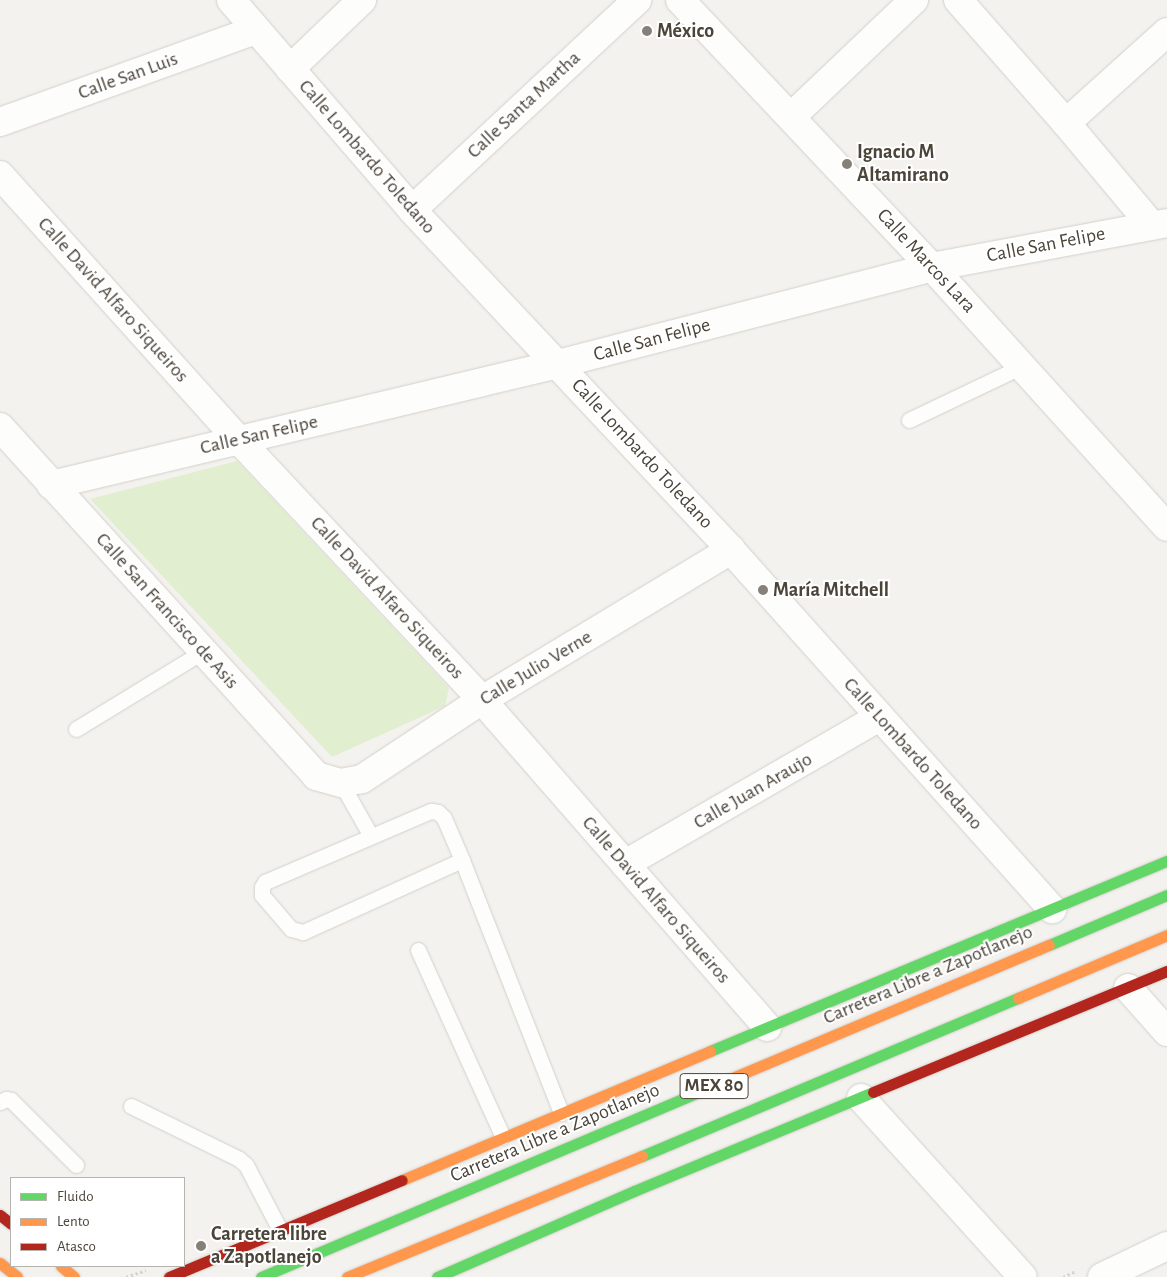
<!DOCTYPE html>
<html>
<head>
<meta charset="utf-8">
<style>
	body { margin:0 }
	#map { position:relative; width:1167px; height:1277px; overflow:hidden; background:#f4f2ee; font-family:"Alegreya Sans",sans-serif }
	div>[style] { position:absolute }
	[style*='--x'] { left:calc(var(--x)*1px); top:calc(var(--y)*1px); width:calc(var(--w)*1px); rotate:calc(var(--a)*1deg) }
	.green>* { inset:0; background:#e1eecf }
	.path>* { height:3px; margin-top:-1.5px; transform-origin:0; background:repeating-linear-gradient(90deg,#d3d2cc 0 2.5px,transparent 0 5px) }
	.roads { filter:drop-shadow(0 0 1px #d2d0cb) drop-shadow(0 0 1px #d2d0cb) }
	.lane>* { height:15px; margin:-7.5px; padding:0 7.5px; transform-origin:7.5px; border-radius:7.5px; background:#fdfdfc }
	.street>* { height:28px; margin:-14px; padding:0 14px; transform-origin:14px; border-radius:14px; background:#fdfdfc }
	.fast>* { height:11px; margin:-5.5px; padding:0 5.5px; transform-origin:5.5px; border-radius:5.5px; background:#63d668 }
	.slow>* { height:11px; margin:-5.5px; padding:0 5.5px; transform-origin:5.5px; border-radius:5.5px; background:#ff974d }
	.jam>* { height:11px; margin:-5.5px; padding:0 5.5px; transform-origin:5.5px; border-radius:5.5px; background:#b3261e }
	.dots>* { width:14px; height:14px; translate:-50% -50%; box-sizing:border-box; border:2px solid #fff; border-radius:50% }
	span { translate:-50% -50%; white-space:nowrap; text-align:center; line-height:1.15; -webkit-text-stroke:4px #fff; paint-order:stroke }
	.shield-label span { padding:1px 4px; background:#fff; border:1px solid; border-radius:4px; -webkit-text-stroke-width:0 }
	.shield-label { font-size:19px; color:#4b4439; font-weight:700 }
	.poi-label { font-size:20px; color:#4b4439; font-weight:700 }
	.left { translate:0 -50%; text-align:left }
	.street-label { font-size:20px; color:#4b4439 }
	.legend { position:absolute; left:10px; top:1177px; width:175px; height:90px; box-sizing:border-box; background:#fff; border:1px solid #b7b4b0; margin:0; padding:6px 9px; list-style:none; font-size:15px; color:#4b4439 }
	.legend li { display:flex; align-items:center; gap:10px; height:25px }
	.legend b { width:25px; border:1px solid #b7b4b0 }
</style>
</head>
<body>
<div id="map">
	<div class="green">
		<i style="clip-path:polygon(237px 461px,449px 688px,445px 706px,332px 757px,90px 499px)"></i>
	</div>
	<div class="path">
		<i style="--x:126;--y:1277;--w:21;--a:-19"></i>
		<i style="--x:1063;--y:1277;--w:14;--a:-25"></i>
	</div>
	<div class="roads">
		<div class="lane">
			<i style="--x:909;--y:420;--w:125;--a:-25.5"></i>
			<i style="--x:76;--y:729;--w:150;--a:-31.4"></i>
			<i style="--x:341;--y:783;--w:61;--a:60.5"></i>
			<i style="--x:462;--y:860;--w:175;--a:155.6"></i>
			<i style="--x:303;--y:932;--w:12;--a:-166"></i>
			<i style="--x:291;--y:929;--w:45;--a:-130.5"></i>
			<i style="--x:262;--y:895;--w:8;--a:-90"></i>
			<i style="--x:262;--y:887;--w:6;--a:-59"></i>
			<i style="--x:265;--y:882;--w:181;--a:-23.2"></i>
			<i style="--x:431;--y:811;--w:7;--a:8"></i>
			<i style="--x:438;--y:812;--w:8;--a:45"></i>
			<i style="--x:444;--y:818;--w:46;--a:66.8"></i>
			<i style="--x:462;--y:860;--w:272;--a:68.6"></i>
			<i style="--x:418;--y:950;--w:205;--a:65.6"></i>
			<i style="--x:0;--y:1102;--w:7;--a:-27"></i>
			<i style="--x:6;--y:1099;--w:5;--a:11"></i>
			<i style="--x:11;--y:1100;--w:92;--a:45"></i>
			<i style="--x:131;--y:1106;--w:120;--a:26.1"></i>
			<i style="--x:239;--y:1159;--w:9;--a:41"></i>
			<i style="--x:246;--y:1165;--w:73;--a:62.4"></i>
		</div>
		<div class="street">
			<i style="--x:231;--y:0;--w:277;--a:49.2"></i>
			<i style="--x:412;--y:210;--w:466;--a:46.8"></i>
			<i style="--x:731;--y:550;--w:482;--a:48.2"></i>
			<i style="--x:680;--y:0;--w:367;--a:46.7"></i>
			<i style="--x:932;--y:267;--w:350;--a:47.9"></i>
			<i style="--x:958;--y:0;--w:164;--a:48.7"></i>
			<i style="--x:1066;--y:123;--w:134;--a:50.1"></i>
			<i style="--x:290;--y:69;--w:100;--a:-43.8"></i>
			<i style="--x:791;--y:117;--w:170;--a:-43.6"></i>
			<i style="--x:0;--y:122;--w:272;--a:-19.8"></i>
			<i style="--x:1066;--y:123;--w:136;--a:-42"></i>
			<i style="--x:0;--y:175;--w:355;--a:48"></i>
			<i style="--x:238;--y:439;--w:357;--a:46.9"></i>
			<i style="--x:482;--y:700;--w:434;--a:48.9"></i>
			<i style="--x:412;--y:210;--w:308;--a:-43"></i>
			<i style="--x:0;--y:427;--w:471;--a:47.8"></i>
			<i style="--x:316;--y:776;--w:26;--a:16"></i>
			<i style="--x:341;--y:783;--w:21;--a:-11"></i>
			<i style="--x:362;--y:779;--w:144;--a:-33.4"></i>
			<i style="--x:482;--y:700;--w:291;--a:-31.1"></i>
			<i style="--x:51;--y:485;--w:521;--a:-13.42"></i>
			<i style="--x:558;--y:364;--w:386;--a:-14.5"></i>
			<i style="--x:932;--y:267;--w:239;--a:-10.6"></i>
			<i style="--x:625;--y:864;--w:294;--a:-30"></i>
			<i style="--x:1128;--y:988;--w:59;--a:48.4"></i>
			<i style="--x:861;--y:1098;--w:241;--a:47.9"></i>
			<i style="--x:1102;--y:1277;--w:72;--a:-25.5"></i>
		</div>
		<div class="fast">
			<i style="--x:1049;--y:945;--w:128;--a:-23"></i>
			<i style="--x:710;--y:1051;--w:495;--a:-22.6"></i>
			<i style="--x:642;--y:1156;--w:408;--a:-22.8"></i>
			<i style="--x:261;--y:1277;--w:483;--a:-22.9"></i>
			<i style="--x:437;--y:1277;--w:215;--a:-23.6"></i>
			<i style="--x:634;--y:1191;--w:259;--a:-22.5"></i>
		</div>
		<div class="slow">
			<i style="--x:1018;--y:998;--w:162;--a:-22.9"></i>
			<i style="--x:706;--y:1089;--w:372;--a:-22.8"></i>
			<i style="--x:402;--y:1180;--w:334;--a:-22.7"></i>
			<i style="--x:0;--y:1263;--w:22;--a:39"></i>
			<i style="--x:61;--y:1266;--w:17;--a:40"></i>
			<i style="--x:347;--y:1277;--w:319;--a:-22.3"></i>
		</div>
		<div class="jam">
			<i style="--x:873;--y:1092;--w:318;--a:-22.4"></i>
			<i style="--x:0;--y:1215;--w:14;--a:39"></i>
			<i style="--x:169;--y:1277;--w:252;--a:-22.6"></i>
		</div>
	</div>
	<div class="dots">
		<i style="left:647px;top:31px;background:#868178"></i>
		<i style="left:847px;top:164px;background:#868178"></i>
		<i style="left:763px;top:590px;background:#868178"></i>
		<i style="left:201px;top:1246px;background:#868178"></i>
	</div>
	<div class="shield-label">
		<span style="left:714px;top:1086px">MEX 80</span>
	</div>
	<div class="poi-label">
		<span class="left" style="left:657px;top:31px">México</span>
		<span class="left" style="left:857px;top:164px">Ignacio M<br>Altamirano</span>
		<span class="left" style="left:773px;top:590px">María Mitchell</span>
		<span class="left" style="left:211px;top:1246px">Carretera libre<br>a Zapotlanejo</span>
	</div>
	<div class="street-label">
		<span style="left:128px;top:76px;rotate:-20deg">Calle San Luis</span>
		<span style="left:524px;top:105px;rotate:-43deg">Calle Santa Martha</span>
		<span style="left:367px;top:157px;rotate:49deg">Calle Lombardo Toledano</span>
		<span style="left:1046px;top:245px;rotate:-11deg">Calle San Felipe</span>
		<span style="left:926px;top:261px;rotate:47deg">Calle Marcos Lara</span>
		<span style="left:113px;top:300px;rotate:48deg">Calle David Alfaro Siqueiros</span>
		<span style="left:652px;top:340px;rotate:-15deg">Calle San Felipe</span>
		<span style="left:259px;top:435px;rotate:-13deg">Calle San Felipe</span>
		<span style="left:642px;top:454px;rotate:47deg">Calle Lombardo Toledano</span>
		<span style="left:387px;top:598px;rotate:47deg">Calle David Alfaro Siqueiros</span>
		<span style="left:167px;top:611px;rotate:48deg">Calle San Francisco de Asis</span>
		<span style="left:536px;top:668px;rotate:-31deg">Calle Julio Verne</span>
		<span style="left:913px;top:754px;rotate:48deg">Calle Lombardo Toledano</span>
		<span style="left:753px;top:791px;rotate:-30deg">Calle Juan Araujo</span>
		<span style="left:656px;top:900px;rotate:49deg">Calle David Alfaro Siqueiros</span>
		<span style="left:928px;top:975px;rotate:-23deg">Carretera Libre a Zapotlanejo</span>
		<span style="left:555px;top:1133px;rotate:-23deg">Carretera Libre a Zapotlanejo</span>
	</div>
	<ul class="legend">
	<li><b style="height:6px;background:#63d668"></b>Fluido</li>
	<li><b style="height:6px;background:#ff974d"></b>Lento</li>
	<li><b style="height:6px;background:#b3261e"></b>Atasco</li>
	</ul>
</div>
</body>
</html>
